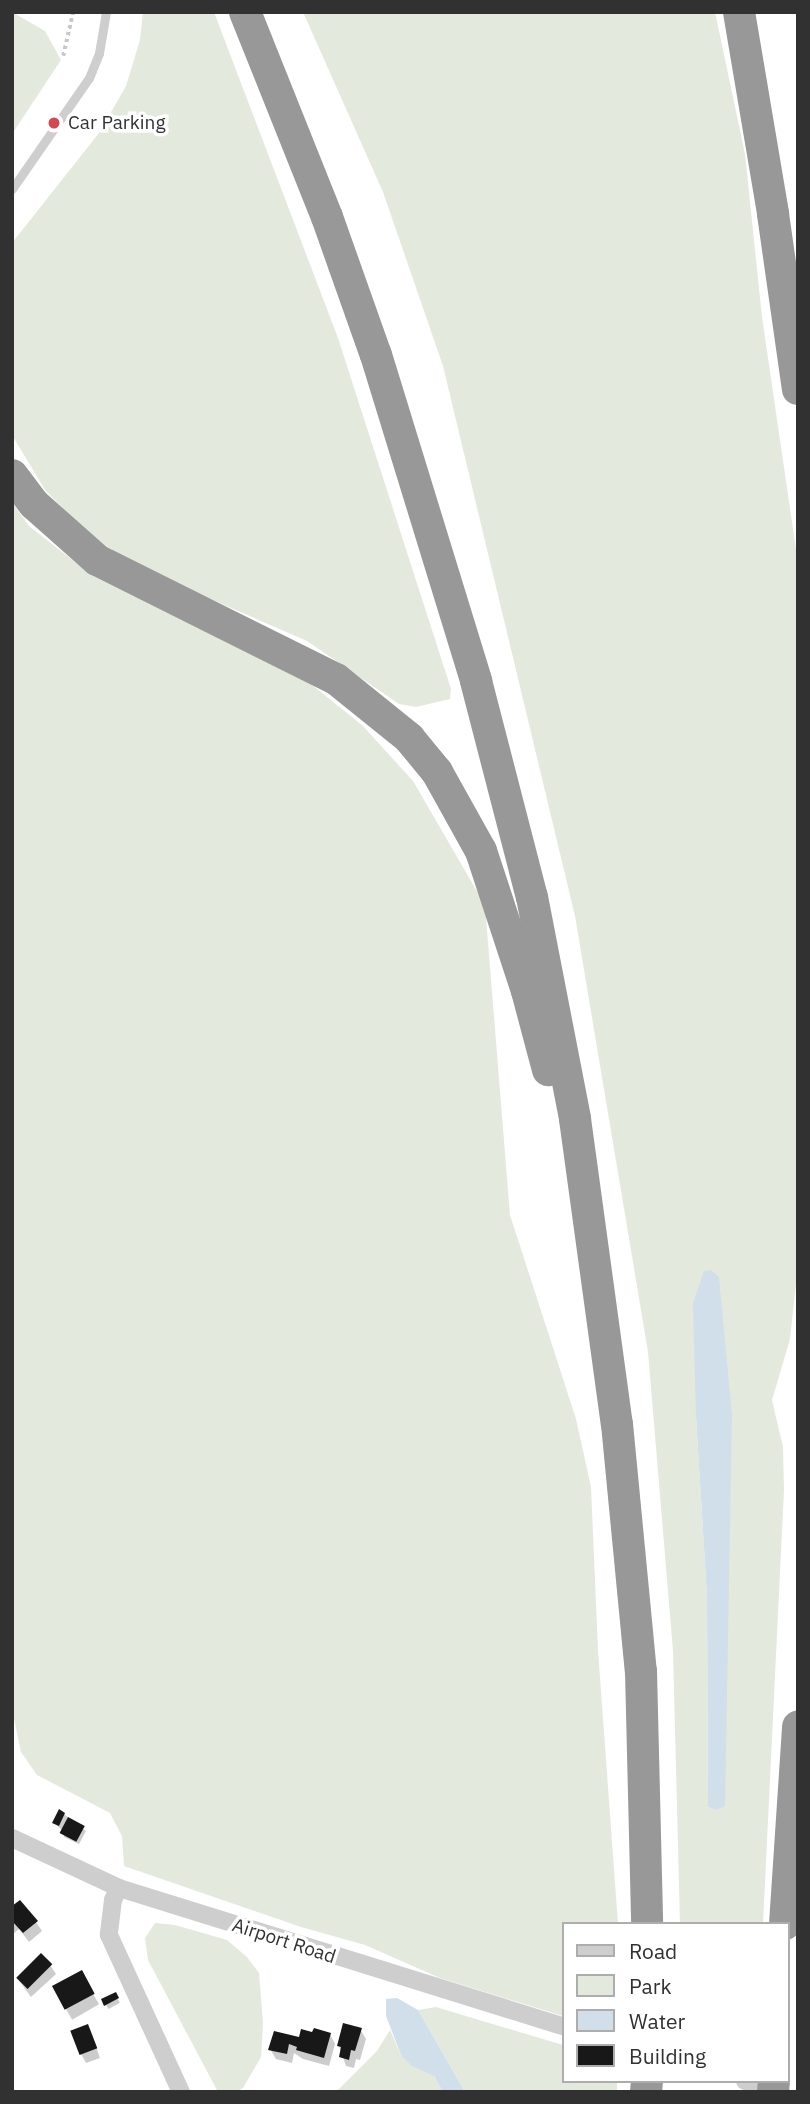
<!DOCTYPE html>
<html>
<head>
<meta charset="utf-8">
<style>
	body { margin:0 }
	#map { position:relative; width:810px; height:2104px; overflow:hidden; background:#fff; font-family:"IBM Plex Sans",sans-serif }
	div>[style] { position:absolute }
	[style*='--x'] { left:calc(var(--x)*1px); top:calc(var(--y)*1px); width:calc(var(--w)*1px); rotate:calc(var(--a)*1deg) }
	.green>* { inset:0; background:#e4e9de }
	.water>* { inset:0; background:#d0dfe9 }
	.shadow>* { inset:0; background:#0003; transform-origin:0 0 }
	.building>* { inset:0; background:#181818; transform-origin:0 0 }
	.path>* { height:3.5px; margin-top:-1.75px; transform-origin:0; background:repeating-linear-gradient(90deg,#c8c8c8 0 3.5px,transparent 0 7px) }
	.lane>* { height:9px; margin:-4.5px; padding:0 4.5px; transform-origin:4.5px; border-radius:4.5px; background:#cecece }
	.street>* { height:18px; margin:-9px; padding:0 9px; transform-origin:9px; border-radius:9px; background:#cecece }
	.highway>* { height:32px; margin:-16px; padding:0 16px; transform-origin:16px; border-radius:16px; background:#989898 }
	.dots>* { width:19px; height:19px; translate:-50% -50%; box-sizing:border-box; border:4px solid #fff; border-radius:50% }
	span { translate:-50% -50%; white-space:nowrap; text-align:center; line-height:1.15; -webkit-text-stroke:7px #fff; paint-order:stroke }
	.poi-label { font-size:19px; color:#313131 }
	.left { translate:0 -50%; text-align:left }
	.street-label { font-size:19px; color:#313131 }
	.frame { position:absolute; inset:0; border:14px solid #313131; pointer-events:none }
	.legend { position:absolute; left:562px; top:1922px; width:228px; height:161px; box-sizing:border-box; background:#fff; border:2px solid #adadad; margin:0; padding:9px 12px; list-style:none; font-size:21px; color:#313131 }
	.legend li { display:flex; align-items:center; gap:14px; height:35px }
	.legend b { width:35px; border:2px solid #adadad }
</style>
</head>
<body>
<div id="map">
	<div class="green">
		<i style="clip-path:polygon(12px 12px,45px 31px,61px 60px,12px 134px)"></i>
		<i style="clip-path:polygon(143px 12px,214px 12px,338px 338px,451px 689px,450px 699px,416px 707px,399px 704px,307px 641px,146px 571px,90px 536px,45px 490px,12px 435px,12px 243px,99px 133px,126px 86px,140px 40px)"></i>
		<i style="clip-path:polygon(evenodd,303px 12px,715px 12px,745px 154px,762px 317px,798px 563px,798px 1266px,790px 1339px,772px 1400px,783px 1447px,784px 1490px,763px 1924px,680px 1924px,673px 1651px,648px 1352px,575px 916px,443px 366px,383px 192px,303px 12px,719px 1278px,716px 1810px,708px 1807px,707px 1597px,696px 1417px,719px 1278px)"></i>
		<i style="clip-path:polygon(12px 502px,29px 526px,93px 576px,311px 684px,363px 726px,413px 781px,485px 905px,510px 1215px,576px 1419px,591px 1487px,598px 1650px,618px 1924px,563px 1924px,563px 2016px,440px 1978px,365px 1945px,301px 1927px,124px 1866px,122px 1836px,110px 1813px,37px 1775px,21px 1752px,12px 1709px)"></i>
		<i style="clip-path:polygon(155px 1923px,175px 1925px,227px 1940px,247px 1957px,259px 1973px,263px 2023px,261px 2057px,243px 2088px,236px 2092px,218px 2092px,148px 1960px,145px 1938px)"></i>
		<i style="clip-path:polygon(436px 2007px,563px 2045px,563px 2081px,617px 2081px,617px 2092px,465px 2092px,418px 2010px)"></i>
		<i style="clip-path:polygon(390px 2030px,401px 2055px,434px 2076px,443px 2092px,336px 2092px,377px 2051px)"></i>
	</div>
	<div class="water">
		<i style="clip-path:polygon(711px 1270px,719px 1277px,732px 1415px,725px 1806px,716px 1810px,708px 1807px,707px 1597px,696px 1417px,693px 1303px,704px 1271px)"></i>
		<i style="clip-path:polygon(397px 1998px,418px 2010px,465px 2092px,443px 2092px,434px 2076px,412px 2066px,401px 2055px,386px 2016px,386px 1999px)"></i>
	</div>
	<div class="shadow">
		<i style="clip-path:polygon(64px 1814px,86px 1831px,79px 1844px,64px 1837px,63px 1831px,54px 1823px)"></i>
		<i style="clip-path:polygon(12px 1909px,36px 1922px,42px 1931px,29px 1942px,19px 1929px,12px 1935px)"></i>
		<i style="clip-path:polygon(50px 1965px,56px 1974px,31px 1997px,17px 1978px)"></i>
		<i style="left:81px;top:1973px;width:36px;height:31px;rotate:60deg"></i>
		<i style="left:115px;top:1994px;width:10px;height:13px;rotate:61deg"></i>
		<i style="clip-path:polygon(360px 2029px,366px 2039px,360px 2060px,356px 2059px,354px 2068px,346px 2066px,339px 2046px)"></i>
		<i style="clip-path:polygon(330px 2034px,335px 2044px,329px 2066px,303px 2059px,294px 2053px,292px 2063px,276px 2059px,270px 2049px)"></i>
		<i style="clip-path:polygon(92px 2036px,100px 2058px,86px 2063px,81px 2054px)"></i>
	</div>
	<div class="building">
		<i style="clip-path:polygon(59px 1809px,65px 1813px,59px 1826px,52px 1823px)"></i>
		<i style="left:68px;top:1817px;width:19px;height:18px;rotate:28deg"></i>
		<i style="clip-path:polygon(20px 1900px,38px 1921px,23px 1933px,12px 1921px,12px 1906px)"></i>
		<i style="left:41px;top:1953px;width:16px;height:35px;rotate:45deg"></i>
		<i style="left:82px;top:1970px;width:27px;height:34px;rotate:62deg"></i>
		<i style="clip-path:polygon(116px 1992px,119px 1998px,104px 2006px,101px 1999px)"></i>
		<i style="clip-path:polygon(343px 2023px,362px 2028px,355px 2051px,351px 2050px,349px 2060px,339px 2057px,341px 2047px,337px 2046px)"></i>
		<i style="left:88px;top:2024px;width:26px;height:19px;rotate:69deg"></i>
		<i style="clip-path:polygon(314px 2028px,331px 2033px,324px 2058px,296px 2050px,297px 2047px,289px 2044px,287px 2054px,268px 2050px,274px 2031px,299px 2037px,301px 2029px,312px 2032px)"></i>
	</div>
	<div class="path">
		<i style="--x:63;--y:56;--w:45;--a:-77.2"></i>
	</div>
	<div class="lane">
		<i style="--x:12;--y:189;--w:135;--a:-55.3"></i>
		<i style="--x:89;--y:78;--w:27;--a:-68"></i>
		<i style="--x:99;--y:53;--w:42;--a:-80.3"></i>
	</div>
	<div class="street">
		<i style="--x:12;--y:1838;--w:118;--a:25"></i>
		<i style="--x:119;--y:1888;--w:465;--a:17.3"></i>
		<i style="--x:119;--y:1888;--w:13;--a:117"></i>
		<i style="--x:113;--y:1900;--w:35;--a:97"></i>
		<i style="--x:109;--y:1935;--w:173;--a:65.4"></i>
		<i style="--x:745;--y:2081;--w:34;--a:17"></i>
	</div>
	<div class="highway">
		<i style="--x:245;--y:12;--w:221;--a:68.2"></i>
		<i style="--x:327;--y:217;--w:146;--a:70.5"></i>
		<i style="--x:376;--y:355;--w:341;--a:72.9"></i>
		<i style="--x:476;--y:681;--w:223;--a:75.5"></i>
		<i style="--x:532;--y:897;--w:226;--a:79"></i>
		<i style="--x:575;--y:1119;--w:308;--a:82.2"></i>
		<i style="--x:617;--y:1424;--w:248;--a:84.5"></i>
		<i style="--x:641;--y:1671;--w:253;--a:88.6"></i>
		<i style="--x:739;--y:12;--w:205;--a:80.4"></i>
		<i style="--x:773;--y:214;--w:177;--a:81.9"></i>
		<i style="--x:12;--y:475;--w:36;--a:53"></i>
		<i style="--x:34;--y:504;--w:84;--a:41.6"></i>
		<i style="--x:97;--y:560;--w:267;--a:26.5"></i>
		<i style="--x:336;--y:679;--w:94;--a:38.9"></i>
		<i style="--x:409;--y:738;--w:44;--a:50.5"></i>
		<i style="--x:437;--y:772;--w:90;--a:60.9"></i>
		<i style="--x:481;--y:851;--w:147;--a:71.8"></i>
		<i style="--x:527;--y:991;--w:82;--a:75.1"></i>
		<i style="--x:785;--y:1924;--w:198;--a:-86.2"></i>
		<i style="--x:646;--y:2092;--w:11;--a:-85"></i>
		<i style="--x:773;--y:2092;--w:11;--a:-85"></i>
	</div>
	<div class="dots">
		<i style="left:54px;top:123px;background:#d24951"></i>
	</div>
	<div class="poi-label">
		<span class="left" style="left:68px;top:123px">Car Parking</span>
	</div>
	<div class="street-label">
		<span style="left:284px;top:1941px;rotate:18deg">Airport Road</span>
	</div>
	<div class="frame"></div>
	<ul class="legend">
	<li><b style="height:9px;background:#cecece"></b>Road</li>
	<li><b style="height:19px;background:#e4e9de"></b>Park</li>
	<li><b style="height:19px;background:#d0dfe9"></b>Water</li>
	<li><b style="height:19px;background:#181818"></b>Building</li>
	</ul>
</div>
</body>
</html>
